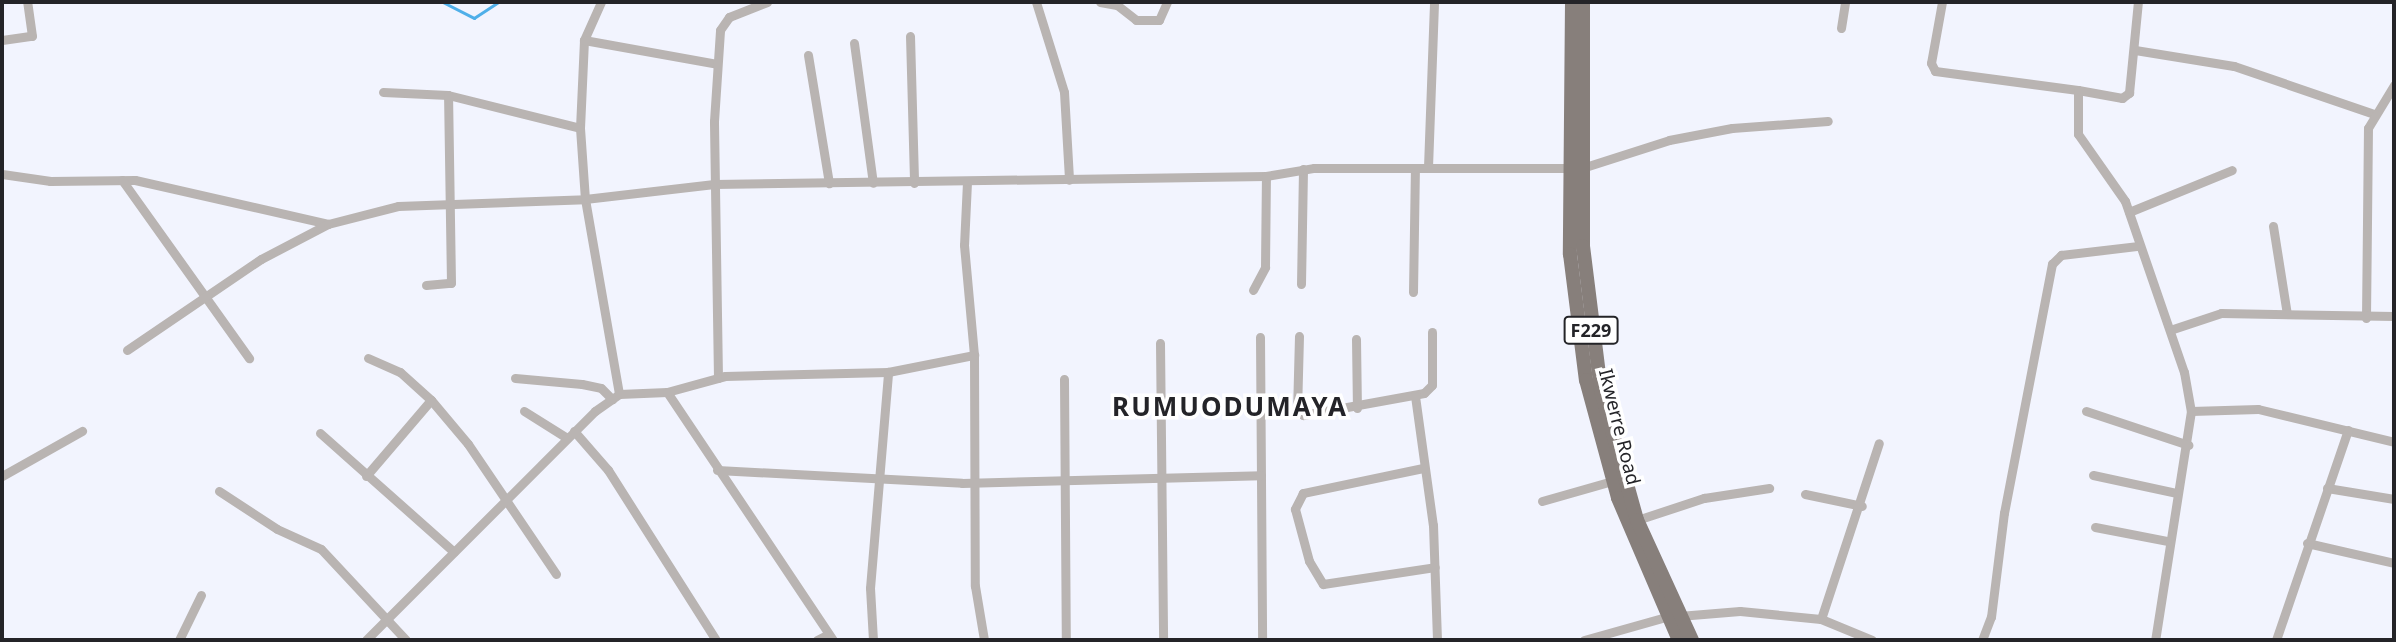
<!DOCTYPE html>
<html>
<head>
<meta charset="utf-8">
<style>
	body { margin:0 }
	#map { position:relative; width:2396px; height:642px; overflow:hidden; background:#f2f4fe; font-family:"Noto Sans",sans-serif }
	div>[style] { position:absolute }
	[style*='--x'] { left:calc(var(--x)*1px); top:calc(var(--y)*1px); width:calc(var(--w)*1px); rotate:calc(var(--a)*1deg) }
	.stream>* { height:2.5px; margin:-1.25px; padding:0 1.25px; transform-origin:1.25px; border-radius:1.25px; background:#4fafe9 }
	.street>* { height:9px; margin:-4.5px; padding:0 4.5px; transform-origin:4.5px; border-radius:4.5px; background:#b9b4b2 }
	.primary>* { height:14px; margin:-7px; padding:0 7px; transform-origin:7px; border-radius:7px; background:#877f7b }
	span { translate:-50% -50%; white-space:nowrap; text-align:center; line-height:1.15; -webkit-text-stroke:7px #fff; paint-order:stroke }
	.shield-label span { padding:2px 5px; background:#fff; border:2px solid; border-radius:5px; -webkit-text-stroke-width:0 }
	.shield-label { font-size:18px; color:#242428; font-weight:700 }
	.street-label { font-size:19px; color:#242428 }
	.district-label { font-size:26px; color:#242428; font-weight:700; letter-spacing:2px }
	.frame { position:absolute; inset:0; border:4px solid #242428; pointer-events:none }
</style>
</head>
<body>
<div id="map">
	<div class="stream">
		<i style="--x:443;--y:2;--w:35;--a:27"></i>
		<i style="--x:474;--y:18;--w:30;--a:-33"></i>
	</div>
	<div class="street">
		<i style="--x:601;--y:2;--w:42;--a:114.1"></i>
		<i style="--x:584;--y:40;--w:88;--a:92.6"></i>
		<i style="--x:580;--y:128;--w:71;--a:86"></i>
		<i style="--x:585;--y:199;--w:198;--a:80.1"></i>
		<i style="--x:1036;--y:2;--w:94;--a:72.7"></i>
		<i style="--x:1064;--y:92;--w:88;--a:86.7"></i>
		<i style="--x:1100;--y:2;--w:17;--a:10"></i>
		<i style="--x:1117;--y:5;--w:24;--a:38"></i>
		<i style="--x:1136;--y:20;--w:23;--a:0"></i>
		<i style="--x:1159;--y:20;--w:20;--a:-66"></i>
		<i style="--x:1942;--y:2;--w:62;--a:100.2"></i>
		<i style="--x:1931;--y:63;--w:9;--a:63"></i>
		<i style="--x:1935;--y:71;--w:144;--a:7.6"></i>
		<i style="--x:2078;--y:90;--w:44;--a:90"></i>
		<i style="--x:2078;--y:134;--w:82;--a:55"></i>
		<i style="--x:2125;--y:201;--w:181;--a:71"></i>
		<i style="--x:2184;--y:372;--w:40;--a:80"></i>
		<i style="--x:2191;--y:411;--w:232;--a:98.9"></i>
		<i style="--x:1841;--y:28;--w:26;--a:-81"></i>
		<i style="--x:910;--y:36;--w:147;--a:88.4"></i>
		<i style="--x:2;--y:40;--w:30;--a:-8"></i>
		<i style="--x:32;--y:36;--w:34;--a:-98"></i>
		<i style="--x:584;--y:40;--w:135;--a:10.2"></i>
		<i style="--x:854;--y:43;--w:141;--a:82.3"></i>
		<i style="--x:2135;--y:50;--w:100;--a:9.2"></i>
		<i style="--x:2234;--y:66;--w:148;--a:18.9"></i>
		<i style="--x:808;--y:55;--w:130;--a:80.7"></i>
		<i style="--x:2078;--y:90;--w:45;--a:10.3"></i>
		<i style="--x:2122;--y:98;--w:9;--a:-36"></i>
		<i style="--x:2129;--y:93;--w:91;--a:-84.4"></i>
		<i style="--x:383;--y:92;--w:65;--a:2.6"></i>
		<i style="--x:448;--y:95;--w:136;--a:14"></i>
		<i style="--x:1428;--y:167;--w:165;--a:-87.9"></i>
		<i style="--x:1582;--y:168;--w:91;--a:-17.8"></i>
		<i style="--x:1669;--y:140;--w:64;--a:-10.8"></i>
		<i style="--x:1732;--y:128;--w:96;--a:-4.2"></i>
		<i style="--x:2;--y:174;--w:49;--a:8.3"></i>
		<i style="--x:50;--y:181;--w:85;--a:-0.7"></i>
		<i style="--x:135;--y:180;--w:198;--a:12.8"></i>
		<i style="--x:122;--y:180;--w:219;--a:54.5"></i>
		<i style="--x:967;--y:182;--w:63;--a:92.7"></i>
		<i style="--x:964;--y:245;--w:110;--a:84.8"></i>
		<i style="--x:974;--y:355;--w:231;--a:89.8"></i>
		<i style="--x:975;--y:586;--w:55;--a:80.5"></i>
		<i style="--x:2129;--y:212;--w:111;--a:-22.2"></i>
		<i style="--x:2273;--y:226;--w:89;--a:81"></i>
		<i style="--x:1301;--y:284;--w:115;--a:-89"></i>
		<i style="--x:426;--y:285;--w:25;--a:-5"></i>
		<i style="--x:451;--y:283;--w:188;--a:-90.9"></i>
		<i style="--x:1253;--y:290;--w:26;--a:-62"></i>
		<i style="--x:1265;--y:267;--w:91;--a:-89.4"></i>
		<i style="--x:1413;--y:292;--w:124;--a:-89.1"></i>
		<i style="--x:2366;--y:318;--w:190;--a:-89.4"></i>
		<i style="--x:2368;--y:128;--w:50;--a:-58.8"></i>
		<i style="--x:2170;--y:330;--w:54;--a:-18.4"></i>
		<i style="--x:2221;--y:313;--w:173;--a:1"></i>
		<i style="--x:1299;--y:336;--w:74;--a:91.5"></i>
		<i style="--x:1297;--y:410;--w:8;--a:40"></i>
		<i style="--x:1303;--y:415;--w:123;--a:-10.3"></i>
		<i style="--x:1424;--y:393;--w:11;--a:-45"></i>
		<i style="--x:1432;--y:385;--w:53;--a:-90"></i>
		<i style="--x:1260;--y:337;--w:303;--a:89.6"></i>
		<i style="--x:1356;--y:339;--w:69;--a:89.2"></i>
		<i style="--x:1160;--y:343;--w:297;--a:89.4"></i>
		<i style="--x:127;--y:350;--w:162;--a:-34.2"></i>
		<i style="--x:261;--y:259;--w:76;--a:-27.6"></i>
		<i style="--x:328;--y:224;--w:72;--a:-14.4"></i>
		<i style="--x:398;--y:206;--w:187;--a:-2.1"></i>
		<i style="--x:585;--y:199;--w:130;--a:-6.6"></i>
		<i style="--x:714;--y:184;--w:552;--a:-0.83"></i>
		<i style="--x:1266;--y:176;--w:49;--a:-9.5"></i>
		<i style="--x:1314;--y:168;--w:256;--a:0"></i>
		<i style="--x:368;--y:358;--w:35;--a:24"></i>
		<i style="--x:400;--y:372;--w:42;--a:42.1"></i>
		<i style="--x:431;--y:400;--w:57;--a:49.9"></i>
		<i style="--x:468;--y:444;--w:157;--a:55.9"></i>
		<i style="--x:515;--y:378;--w:67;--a:5.1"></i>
		<i style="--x:582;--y:384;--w:19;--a:12"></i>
		<i style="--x:601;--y:388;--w:16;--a:45"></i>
		<i style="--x:718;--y:378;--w:257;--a:-90.9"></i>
		<i style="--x:714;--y:121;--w:91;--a:-86.2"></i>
		<i style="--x:720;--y:30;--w:16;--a:-55"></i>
		<i style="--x:729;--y:17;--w:41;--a:-21.5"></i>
		<i style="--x:1064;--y:379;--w:261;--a:89.6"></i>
		<i style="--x:667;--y:392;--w:298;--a:56.2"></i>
		<i style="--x:1415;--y:396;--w:130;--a:82.1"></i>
		<i style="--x:1433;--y:525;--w:115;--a:88"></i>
		<i style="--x:524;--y:411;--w:51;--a:32.1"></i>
		<i style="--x:2086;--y:411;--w:108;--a:18.4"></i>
		<i style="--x:2191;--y:411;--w:67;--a:-1.7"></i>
		<i style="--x:2258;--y:409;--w:140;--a:13.6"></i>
		<i style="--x:574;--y:431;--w:52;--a:48.9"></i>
		<i style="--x:608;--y:470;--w:201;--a:57.6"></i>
		<i style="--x:320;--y:433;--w:179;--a:41.6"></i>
		<i style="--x:1423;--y:468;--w:123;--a:168.2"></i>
		<i style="--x:1303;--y:493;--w:18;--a:117"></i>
		<i style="--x:1295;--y:509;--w:54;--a:74.9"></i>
		<i style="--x:1309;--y:561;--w:27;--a:59"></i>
		<i style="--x:1323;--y:584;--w:113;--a:-8.6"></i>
		<i style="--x:717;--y:470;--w:245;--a:3"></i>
		<i style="--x:962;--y:483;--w:299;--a:-1.5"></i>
		<i style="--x:2093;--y:475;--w:86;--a:12.1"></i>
		<i style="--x:2;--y:476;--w:92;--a:-29.4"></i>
		<i style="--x:366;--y:476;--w:100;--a:-49.5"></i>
		<i style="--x:2327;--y:488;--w:68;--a:9.3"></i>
		<i style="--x:219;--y:491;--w:69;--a:33.2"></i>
		<i style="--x:277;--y:529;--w:48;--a:24.4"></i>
		<i style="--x:321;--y:549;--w:125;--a:47"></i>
		<i style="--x:1805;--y:494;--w:58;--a:11.9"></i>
		<i style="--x:1542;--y:501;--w:73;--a:-15.9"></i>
		<i style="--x:1637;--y:520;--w:71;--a:-18.2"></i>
		<i style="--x:1704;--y:498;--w:66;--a:-8.7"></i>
		<i style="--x:2095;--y:527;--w:73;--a:11"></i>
		<i style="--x:2307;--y:543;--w:89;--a:12.9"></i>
		<i style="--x:1679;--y:616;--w:61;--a:-4.7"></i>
		<i style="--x:1740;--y:611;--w:81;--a:5.6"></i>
		<i style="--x:1821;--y:619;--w:55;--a:22.4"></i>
		<i style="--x:1821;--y:619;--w:185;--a:-71.8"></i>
		<i style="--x:179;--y:640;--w:50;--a:-63.9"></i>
		<i style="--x:366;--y:640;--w:324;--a:-45"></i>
		<i style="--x:595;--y:411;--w:29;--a:-35"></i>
		<i style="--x:619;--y:394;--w:48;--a:-2.4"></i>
		<i style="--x:667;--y:392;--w:60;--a:-15.4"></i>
		<i style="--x:725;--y:376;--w:163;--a:-1.4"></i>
		<i style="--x:888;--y:372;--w:88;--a:-11.2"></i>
		<i style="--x:817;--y:640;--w:11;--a:-27"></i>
		<i style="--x:873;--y:640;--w:52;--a:-93.3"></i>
		<i style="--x:870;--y:588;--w:217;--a:-85.2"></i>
		<i style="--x:1584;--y:640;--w:85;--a:-15.7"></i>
		<i style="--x:1982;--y:640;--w:25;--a:-69"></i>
		<i style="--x:1991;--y:617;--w:105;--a:-82.9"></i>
		<i style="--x:2004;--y:513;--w:254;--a:-79.1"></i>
		<i style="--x:2052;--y:264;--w:13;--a:-45"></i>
		<i style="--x:2061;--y:255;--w:78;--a:-6.7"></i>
		<i style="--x:2276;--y:640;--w:222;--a:-71.1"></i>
	</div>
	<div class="primary">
		<i style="--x:1572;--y:2;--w:252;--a:90.5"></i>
		<i style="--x:1570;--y:254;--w:127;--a:82.8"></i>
		<i style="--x:1586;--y:380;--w:122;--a:74.8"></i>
		<i style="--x:1618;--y:498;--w:155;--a:66.8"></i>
		<i style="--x:1583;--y:2;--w:244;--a:90"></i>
		<i style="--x:1583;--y:246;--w:146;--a:82.9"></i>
		<i style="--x:1601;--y:391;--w:134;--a:74.4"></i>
		<i style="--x:1637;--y:520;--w:132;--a:65.4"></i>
	</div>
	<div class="shield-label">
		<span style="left:1591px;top:330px">F229</span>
	</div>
	<div class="street-label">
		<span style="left:1619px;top:427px;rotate:76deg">Ikwerre Road</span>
	</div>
	<div class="district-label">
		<span style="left:1230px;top:407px">RUMUODUMAYA</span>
	</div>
	<div class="frame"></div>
</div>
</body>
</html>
